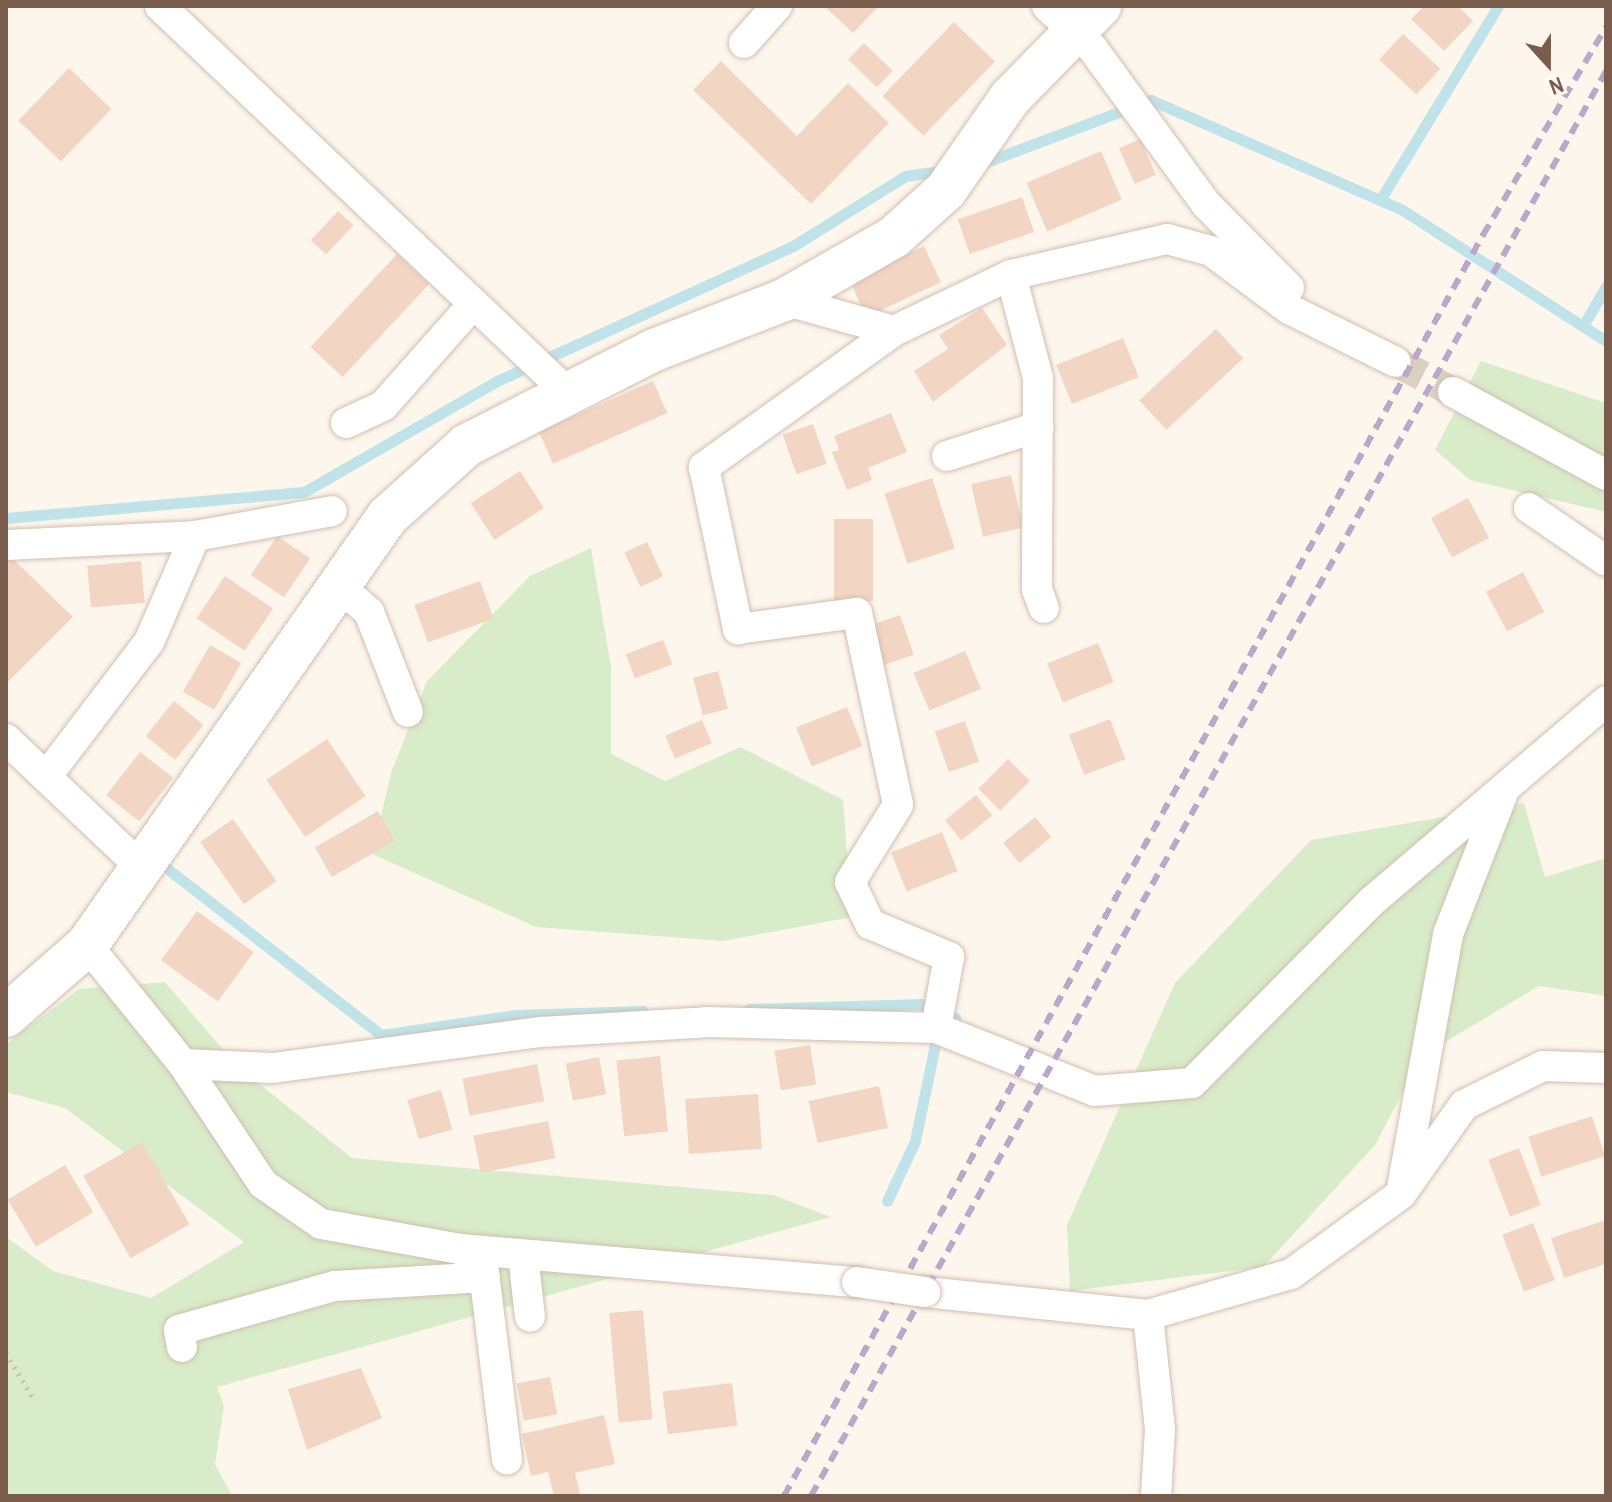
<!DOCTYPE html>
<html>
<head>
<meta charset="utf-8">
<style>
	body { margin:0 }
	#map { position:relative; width:1612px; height:1502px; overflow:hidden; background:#fdf6ec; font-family:"Archivo Narrow",sans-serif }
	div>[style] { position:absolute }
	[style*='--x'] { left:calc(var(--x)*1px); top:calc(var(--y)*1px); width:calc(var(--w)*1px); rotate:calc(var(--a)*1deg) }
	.green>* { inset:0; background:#d8ecc9 }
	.stream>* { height:11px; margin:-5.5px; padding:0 5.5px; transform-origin:5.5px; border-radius:5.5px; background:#bfe3e8 }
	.building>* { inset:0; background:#f3d5c3; transform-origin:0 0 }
	.street-tunnel>* { height:30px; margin-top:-15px; transform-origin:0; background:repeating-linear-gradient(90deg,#dcd0c4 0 30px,transparent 0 45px) }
	.path>* { height:5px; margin-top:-2.5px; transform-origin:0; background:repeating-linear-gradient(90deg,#d9b8a5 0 2px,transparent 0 8px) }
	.roads { filter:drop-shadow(0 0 2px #d1beb0) drop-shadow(0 0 2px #d1beb0) }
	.street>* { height:30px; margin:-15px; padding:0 15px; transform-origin:15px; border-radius:15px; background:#fff }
	.secondary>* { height:42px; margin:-21px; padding:0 21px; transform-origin:21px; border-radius:21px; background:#fff }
	.rail>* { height:6px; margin-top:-3px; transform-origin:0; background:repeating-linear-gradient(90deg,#b9a8c9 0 12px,transparent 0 20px) }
	.bridges { filter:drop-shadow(0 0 2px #d1beb0) drop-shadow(0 0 2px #d1beb0) }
	.street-bridge>* { height:30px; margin:-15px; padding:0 15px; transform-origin:15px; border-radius:15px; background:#fff }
	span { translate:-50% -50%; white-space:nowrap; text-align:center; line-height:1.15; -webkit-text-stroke:6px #fffaf3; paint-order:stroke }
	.frame { position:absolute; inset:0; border:8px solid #7a5c4d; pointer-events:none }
	.north { position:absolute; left:1508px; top:24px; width:80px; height:80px; -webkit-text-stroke:6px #fffaf3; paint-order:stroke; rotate:159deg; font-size:22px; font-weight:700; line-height:32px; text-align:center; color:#7a5c4d }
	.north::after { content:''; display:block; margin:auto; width:28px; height:36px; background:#7a5c4d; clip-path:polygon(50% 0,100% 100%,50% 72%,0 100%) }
</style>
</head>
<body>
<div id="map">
	<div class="green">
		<i style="clip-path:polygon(1481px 361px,1606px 403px,1606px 512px,1470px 480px,1435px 450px)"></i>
		<i style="clip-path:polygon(591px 548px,611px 667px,611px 754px,665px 781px,740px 747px,843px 800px,852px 917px,723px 941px,536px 927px,372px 854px,391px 773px,427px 681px,530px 576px)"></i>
		<i style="clip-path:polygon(1524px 803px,1545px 877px,1606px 858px,1606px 996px,1539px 986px,1422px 1056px,1375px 1145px,1263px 1267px,1070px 1291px,1067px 1225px,1175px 983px,1311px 840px)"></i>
		<i style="clip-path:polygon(165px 982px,238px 1067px,352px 1158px,773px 1195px,831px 1217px,217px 1387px,224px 1406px,215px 1464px,232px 1496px,7px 1496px,6px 1237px,53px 1271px,151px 1298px,244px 1242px,65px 1108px,6px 1092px,6px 1044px,79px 989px)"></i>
	</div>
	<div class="stream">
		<i style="--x:978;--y:165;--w:185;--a:-20.6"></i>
		<i style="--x:1151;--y:100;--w:273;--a:23.6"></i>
		<i style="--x:1401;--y:209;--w:244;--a:32.8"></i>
		<i style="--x:1380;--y:200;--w:227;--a:-58.7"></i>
		<i style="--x:1583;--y:326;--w:46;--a:-60.1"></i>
		<i style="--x:6;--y:518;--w:299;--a:-5"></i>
		<i style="--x:304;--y:492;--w:225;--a:-29.9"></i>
		<i style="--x:499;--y:380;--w:323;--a:-24.5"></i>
		<i style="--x:793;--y:246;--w:132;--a:-32"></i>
		<i style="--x:905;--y:176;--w:40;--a:-8.5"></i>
		<i style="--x:155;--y:859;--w:286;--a:37.9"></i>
		<i style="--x:381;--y:1035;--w:135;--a:-8.5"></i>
		<i style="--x:515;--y:1015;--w:128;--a:-1.8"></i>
		<i style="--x:749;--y:1009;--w:172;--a:-1.7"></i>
		<i style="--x:921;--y:1004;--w:37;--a:22"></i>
		<i style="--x:955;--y:1018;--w:34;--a:127"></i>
		<i style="--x:935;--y:1045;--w:98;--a:101.8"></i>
		<i style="--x:915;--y:1141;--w:66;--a:115"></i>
	</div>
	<div class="building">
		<i style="clip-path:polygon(824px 6px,879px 6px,853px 33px)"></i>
		<i style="clip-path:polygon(1424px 6px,1458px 6px,1473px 21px,1444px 51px,1411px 19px)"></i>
		<i style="left:954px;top:22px;width:57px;height:103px;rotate:44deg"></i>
		<i style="left:1403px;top:34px;width:51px;height:35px;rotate:43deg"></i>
		<i style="left:864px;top:43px;width:40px;height:23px;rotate:44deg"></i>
		<i style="clip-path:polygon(721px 61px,797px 136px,848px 83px,889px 123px,811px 204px,693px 90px)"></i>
		<i style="left:69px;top:68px;width:59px;height:73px;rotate:44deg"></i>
		<i style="left:1140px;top:139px;width:39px;height:23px;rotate:66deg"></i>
		<i style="left:1101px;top:151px;width:53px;height:81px;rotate:67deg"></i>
		<i style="left:1022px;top:197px;width:37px;height:68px;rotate:71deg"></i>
		<i style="left:338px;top:211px;width:21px;height:40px;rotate:43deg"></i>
		<i style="left:924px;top:246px;width:40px;height:82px;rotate:65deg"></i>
		<i style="left:397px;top:254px;width:44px;height:127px;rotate:43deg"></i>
		<i style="clip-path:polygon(982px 308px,1007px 345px,933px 402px,914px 371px,948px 349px,939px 335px)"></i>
		<i style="left:1216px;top:329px;width:40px;height:105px;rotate:47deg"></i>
		<i style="left:1123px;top:338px;width:42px;height:72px;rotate:68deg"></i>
		<i style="left:653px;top:381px;width:35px;height:125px;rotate:66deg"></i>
		<i style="clip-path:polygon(891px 413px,907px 452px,868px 468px,872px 480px,847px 490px,832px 452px,839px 450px,834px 436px)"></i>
		<i style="left:813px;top:424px;width:42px;height:32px;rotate:71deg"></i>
		<i style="left:520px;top:471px;width:44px;height:59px;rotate:57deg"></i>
		<i style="left:1011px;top:475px;width:54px;height:41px;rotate:77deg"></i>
		<i style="left:932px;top:478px;width:74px;height:50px;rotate:72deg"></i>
		<i style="left:1468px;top:498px;width:45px;height:42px;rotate:62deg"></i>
		<i style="left:834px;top:519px;width:39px;height:82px"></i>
		<i style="left:277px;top:536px;width:40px;height:47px;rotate:34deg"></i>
		<i style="left:647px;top:542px;width:38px;height:25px;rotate:65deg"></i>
		<i style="clip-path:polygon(6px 552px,73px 617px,6px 684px)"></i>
		<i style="left:141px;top:561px;width:42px;height:54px;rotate:85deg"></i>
		<i style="left:1523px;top:572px;width:45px;height:42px;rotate:62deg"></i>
		<i style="left:225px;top:576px;width:58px;height:51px;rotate:34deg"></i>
		<i style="left:480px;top:581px;width:40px;height:70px;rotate:70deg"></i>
		<i style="left:900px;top:615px;width:42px;height:32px;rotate:71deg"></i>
		<i style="left:663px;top:640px;width:26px;height:40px;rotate:69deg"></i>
		<i style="left:1098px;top:643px;width:42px;height:55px;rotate:68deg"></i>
		<i style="left:210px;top:645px;width:36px;height:54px;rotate:30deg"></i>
		<i style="left:965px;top:651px;width:41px;height:56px;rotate:67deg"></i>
		<i style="left:718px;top:671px;width:39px;height:26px;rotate:75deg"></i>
		<i style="left:174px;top:701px;width:38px;height:45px;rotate:39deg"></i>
		<i style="left:847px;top:707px;width:42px;height:55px;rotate:68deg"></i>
		<i style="left:1110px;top:719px;width:43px;height:44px;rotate:69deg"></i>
		<i style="left:702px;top:720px;width:25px;height:40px;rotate:67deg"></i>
		<i style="left:965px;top:721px;width:43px;height:32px;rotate:71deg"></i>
		<i style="left:327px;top:739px;width:69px;height:73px;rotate:56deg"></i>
		<i style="left:140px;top:752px;width:42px;height:55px;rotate:38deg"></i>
		<i style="left:1008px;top:759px;width:31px;height:42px;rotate:45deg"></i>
		<i style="left:976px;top:795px;width:26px;height:40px;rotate:51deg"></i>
		<i style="left:378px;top:811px;width:34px;height:73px;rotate:60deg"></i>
		<i style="left:1035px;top:817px;width:26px;height:41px;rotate:51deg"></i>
		<i style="left:233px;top:819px;width:76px;height:40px;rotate:55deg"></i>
		<i style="left:942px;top:832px;width:42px;height:55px;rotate:68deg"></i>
		<i style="left:197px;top:911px;width:70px;height:61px;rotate:36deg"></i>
		<i style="left:810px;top:1045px;width:40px;height:36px;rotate:81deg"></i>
		<i style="left:660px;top:1056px;width:76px;height:44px;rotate:84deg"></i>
		<i style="left:599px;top:1057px;width:38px;height:34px;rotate:79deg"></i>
		<i style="left:537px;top:1064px;width:38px;height:76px;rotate:79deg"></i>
		<i style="left:879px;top:1086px;width:43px;height:72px;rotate:78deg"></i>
		<i style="left:441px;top:1090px;width:41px;height:35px;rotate:74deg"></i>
		<i style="left:758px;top:1094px;width:55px;height:73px;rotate:86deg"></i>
		<i style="left:1592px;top:1116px;width:42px;height:67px;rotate:72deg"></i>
		<i style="left:548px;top:1121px;width:38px;height:76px;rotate:79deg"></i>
		<i style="left:142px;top:1142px;width:95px;height:68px;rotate:60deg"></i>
		<i style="left:1519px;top:1148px;width:61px;height:33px;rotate:69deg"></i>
		<i style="left:65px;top:1165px;width:55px;height:67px;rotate:59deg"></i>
		<i style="clip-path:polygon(1606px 1220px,1606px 1264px,1564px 1278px,1551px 1238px)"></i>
		<i style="left:1533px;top:1223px;width:61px;height:33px;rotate:69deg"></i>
		<i style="left:643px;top:1310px;width:110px;height:34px;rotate:85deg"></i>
		<i style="clip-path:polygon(361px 1368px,382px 1418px,307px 1450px,288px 1389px)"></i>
		<i style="left:550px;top:1377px;width:38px;height:34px;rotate:79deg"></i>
		<i style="left:732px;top:1383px;width:43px;height:70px;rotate:83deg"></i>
		<i style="clip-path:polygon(604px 1415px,615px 1464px,575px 1473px,580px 1494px,554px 1496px,548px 1472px,531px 1476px,522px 1434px)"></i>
	</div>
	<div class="street-tunnel">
		<i style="--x:1396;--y:362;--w:64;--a:27.8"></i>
	</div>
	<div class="path">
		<i style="--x:6;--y:1353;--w:52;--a:59"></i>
	</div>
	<div class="roads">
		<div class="street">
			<i style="--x:160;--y:6;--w:561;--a:43.48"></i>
			<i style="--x:1047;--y:6;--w:63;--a:43.1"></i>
			<i style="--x:1093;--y:49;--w:192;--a:53.9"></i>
			<i style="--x:1206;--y:204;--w:118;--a:45.3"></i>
			<i style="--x:744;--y:43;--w:50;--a:-48.3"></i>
			<i style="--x:1011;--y:275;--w:106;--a:75.3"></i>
			<i style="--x:1038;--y:378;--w:211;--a:90.3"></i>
			<i style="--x:1037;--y:589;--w:20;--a:70"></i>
			<i style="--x:784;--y:300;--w:114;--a:15.7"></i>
			<i style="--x:894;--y:331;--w:130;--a:-25.6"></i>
			<i style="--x:1011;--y:275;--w:160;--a:-13"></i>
			<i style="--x:1167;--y:239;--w:46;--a:15.3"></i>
			<i style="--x:1211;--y:251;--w:97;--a:36.6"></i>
			<i style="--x:1289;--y:309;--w:119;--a:26.4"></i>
			<i style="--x:894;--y:331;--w:234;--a:144.4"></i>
			<i style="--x:704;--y:467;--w:166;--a:78.1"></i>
			<i style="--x:738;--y:629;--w:120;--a:-7.7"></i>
			<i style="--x:857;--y:613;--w:196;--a:77.9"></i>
			<i style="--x:898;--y:805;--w:91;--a:121.9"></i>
			<i style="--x:850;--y:882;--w:47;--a:64.5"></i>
			<i style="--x:870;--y:924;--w:86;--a:22.7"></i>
			<i style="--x:949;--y:957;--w:72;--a:100.4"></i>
			<i style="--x:1453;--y:392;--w:174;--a:28.5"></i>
			<i style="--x:346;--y:423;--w:41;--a:-24.7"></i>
			<i style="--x:383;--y:406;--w:137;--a:-48.5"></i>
			<i style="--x:947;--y:456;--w:96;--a:-17.7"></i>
			<i style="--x:1529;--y:508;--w:93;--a:34.5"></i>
			<i style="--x:6;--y:545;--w:189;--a:-2.7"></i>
			<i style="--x:339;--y:586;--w:40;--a:41"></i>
			<i style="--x:369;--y:612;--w:107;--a:68.7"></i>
			<i style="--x:6;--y:739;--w:187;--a:43.5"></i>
			<i style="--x:46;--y:777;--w:170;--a:-52.7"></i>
			<i style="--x:149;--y:642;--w:116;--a:-66.5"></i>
			<i style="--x:195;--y:536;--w:139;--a:-10.3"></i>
			<i style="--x:87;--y:945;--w:153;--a:51.1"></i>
			<i style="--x:183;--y:1064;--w:144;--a:56.3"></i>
			<i style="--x:263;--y:1184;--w:70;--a:34.6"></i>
			<i style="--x:321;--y:1224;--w:141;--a:10.2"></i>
			<i style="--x:460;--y:1249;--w:398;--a:4.8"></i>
			<i style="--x:183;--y:1064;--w:90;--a:2.5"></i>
			<i style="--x:273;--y:1068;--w:270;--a:-7.7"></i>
			<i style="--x:541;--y:1032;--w:166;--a:-3.4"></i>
			<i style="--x:707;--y:1022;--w:229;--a:1.5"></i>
			<i style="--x:936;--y:1028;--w:171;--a:21.6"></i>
			<i style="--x:1095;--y:1091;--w:97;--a:-4.7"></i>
			<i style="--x:1192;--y:1083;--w:255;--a:-45.3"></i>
			<i style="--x:1371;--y:902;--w:309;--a:-40.5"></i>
			<i style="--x:1402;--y:1188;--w:258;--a:-79.7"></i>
			<i style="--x:1448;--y:934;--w:155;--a:-68.7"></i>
			<i style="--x:523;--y:1255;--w:62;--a:83.6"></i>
			<i style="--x:482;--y:1256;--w:205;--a:83"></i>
			<i style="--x:925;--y:1292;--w:224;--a:5.9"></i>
			<i style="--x:1148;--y:1315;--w:149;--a:-16"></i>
			<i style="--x:1291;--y:1274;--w:136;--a:-36"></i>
			<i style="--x:1401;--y:1194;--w:109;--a:-54.7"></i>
			<i style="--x:1464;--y:1105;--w:88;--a:-26.3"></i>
			<i style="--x:1543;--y:1066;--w:63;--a:1.8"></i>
			<i style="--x:1148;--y:1315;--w:115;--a:84"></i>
			<i style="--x:1160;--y:1429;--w:67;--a:93.4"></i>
			<i style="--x:182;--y:1347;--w:17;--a:-100"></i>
			<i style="--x:179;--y:1330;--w:162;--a:-15.8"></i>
			<i style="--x:335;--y:1286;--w:150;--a:-3.4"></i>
		</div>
		<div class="secondary">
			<i style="--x:6;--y:1016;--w:108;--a:-41.2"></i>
			<i style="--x:87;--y:945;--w:524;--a:-54.95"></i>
			<i style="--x:388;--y:516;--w:106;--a:-41.9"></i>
			<i style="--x:467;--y:445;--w:210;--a:-26.9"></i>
			<i style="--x:654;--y:350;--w:139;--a:-21"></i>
			<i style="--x:784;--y:300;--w:127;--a:-29.8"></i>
			<i style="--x:894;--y:237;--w:70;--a:-42.1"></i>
			<i style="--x:946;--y:190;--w:112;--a:-55.2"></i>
			<i style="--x:1010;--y:98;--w:129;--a:-45.6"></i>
		</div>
	</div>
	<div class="rail">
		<i style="--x:784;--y:1496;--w:1442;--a:-61"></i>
		<i style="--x:1483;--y:235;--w:242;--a:-59.4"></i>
		<i style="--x:811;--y:1496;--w:1632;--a:-60.84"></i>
	</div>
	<div class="bridges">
		<div class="street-bridge">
			<i style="--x:857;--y:1282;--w:69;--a:8.4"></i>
		</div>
	</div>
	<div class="frame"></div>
	<div class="north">N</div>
</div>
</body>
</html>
